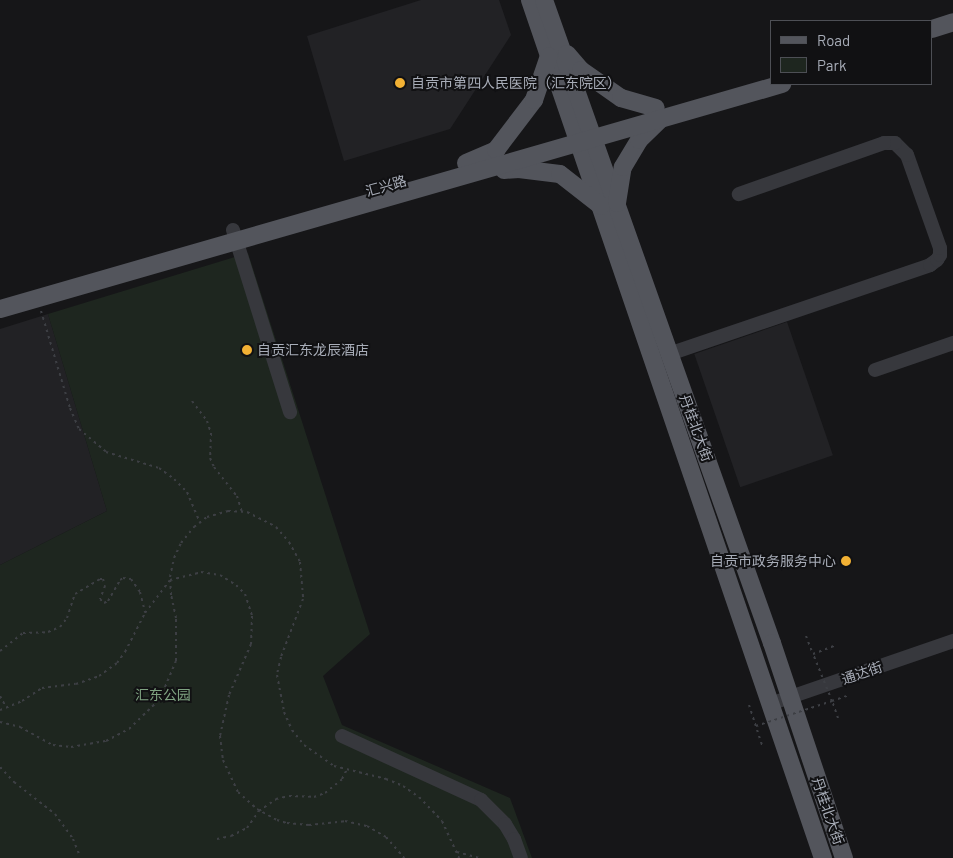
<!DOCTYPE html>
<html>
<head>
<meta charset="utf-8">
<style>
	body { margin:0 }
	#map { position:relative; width:953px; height:858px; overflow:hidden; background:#161618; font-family:Barlow,"Noto Sans SC",sans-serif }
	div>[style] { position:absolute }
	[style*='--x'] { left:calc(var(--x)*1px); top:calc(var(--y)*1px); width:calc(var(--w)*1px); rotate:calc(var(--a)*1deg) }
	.built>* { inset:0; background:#222225; transform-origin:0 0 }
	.green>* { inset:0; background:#1e261f }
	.path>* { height:2px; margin-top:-1px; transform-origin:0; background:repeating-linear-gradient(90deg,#3d3f44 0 2.5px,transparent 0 6.5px) }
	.minor>* { height:14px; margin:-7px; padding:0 7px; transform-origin:7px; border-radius:7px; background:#37383d }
	.major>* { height:18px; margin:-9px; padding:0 9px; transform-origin:9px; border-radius:9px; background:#53555c }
	.path-bridge>* { height:2px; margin-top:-1px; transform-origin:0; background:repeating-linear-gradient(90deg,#3d3f44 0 2.5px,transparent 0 6.5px) }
	.dots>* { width:14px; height:14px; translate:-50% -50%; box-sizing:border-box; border:2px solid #111113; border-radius:50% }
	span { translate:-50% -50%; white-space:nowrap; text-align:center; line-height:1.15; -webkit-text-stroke:4px #111113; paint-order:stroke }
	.poi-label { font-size:14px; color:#a8adb8 }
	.left { translate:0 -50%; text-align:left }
	.right { translate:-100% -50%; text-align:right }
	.street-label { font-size:14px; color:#a8adb8 }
	.park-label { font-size:14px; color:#7fa381 }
	.legend { position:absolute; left:770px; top:20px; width:162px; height:65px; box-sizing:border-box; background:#111113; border:1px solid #4d4f55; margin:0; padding:6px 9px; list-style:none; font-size:15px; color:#a8adb8 }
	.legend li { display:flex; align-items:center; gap:10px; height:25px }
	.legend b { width:25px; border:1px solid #4d4f55 }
</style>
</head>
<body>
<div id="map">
	<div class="built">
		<i style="clip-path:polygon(421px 0,499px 0,511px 35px,450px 129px,344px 161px,307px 36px)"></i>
		<i style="clip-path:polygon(48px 314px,107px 511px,0 565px,0 329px)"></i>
		<i style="left:787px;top:322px;width:141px;height:98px;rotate:71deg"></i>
	</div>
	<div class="green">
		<i style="clip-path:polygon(248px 253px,370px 634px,323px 676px,342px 725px,510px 798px,532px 858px,0 858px,0 565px,107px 511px,48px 314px)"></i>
	</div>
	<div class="path">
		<i style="--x:41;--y:311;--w:101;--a:73.4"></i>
		<i style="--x:70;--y:408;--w:23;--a:67"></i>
		<i style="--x:79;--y:429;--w:35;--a:40"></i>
		<i style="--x:106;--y:452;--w:55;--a:16.8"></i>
		<i style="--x:159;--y:468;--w:19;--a:36"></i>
		<i style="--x:174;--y:479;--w:18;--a:45"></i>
		<i style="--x:187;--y:492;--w:34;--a:67"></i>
		<i style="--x:192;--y:401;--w:25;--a:53"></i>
		<i style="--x:207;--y:421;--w:13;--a:72"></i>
		<i style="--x:211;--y:433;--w:25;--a:92"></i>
		<i style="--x:210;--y:458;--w:10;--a:66"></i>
		<i style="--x:214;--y:467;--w:37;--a:52"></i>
		<i style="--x:237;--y:496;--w:17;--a:73"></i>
		<i style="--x:806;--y:636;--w:19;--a:69"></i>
		<i style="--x:813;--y:654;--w:25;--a:-21"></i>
		<i style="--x:0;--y:651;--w:29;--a:-38"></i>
		<i style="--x:23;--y:633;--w:25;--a:-2"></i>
		<i style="--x:48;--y:632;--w:13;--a:-23"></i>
		<i style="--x:60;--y:627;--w:11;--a:-52"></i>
		<i style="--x:67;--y:618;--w:25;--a:-72"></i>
		<i style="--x:75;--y:594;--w:29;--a:-31"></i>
		<i style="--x:100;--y:579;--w:3;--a:0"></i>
		<i style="--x:103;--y:579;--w:7;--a:74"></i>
		<i style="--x:105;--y:586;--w:14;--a:111"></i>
		<i style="--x:100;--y:599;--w:6;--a:45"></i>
		<i style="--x:104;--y:603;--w:4;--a:-27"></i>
		<i style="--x:108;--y:601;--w:24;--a:-60"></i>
		<i style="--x:120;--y:580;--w:4;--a:-34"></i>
		<i style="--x:123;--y:578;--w:8;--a:7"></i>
		<i style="--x:131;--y:579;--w:16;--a:55"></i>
		<i style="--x:140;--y:592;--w:21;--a:76"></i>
		<i style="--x:0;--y:696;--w:13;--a:61"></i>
		<i style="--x:749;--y:705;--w:42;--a:72"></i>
		<i style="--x:0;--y:710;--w:24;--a:-22"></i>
		<i style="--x:22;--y:701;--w:24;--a:-33"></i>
		<i style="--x:42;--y:688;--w:34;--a:-7"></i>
		<i style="--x:76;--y:684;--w:24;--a:-19"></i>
		<i style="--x:99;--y:676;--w:22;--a:-36"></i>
		<i style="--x:117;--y:663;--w:14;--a:-54"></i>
		<i style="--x:125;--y:652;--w:44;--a:-62.9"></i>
		<i style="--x:145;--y:613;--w:41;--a:-52.9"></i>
		<i style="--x:170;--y:580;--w:32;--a:-14"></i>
		<i style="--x:201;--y:572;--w:19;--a:9"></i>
		<i style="--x:220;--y:575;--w:19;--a:32"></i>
		<i style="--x:236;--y:585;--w:13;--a:45"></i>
		<i style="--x:245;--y:594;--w:23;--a:72"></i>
		<i style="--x:252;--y:616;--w:28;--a:92"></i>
		<i style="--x:251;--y:644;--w:56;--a:113.3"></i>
		<i style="--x:229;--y:695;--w:42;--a:102.4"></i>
		<i style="--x:220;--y:736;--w:24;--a:83"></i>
		<i style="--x:223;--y:760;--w:35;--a:65"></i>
		<i style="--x:238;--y:792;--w:25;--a:42"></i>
		<i style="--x:257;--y:809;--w:23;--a:29"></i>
		<i style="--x:277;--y:820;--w:10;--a:17"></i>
		<i style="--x:287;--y:823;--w:22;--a:5"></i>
		<i style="--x:309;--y:825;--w:36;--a:-6"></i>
		<i style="--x:345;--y:821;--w:23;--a:13"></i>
		<i style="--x:367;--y:826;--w:22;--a:30"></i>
		<i style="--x:386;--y:837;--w:28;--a:49"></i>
		<i style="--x:838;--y:718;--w:18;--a:-109"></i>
		<i style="--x:832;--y:701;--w:18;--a:-19"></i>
		<i style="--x:0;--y:722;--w:21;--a:14"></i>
		<i style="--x:20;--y:727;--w:38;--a:29"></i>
		<i style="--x:53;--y:745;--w:18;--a:6"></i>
		<i style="--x:71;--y:747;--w:36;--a:-10"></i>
		<i style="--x:106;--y:741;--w:26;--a:-28"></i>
		<i style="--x:129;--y:729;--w:43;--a:-44.1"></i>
		<i style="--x:160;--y:699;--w:41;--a:-67.2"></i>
		<i style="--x:176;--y:661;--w:43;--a:-90"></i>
		<i style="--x:176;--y:618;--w:24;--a:-102"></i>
		<i style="--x:171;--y:595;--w:18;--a:-93"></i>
		<i style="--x:170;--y:577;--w:19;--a:-78"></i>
		<i style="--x:174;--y:558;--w:17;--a:-65"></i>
		<i style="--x:181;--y:543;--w:21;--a:-51"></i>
		<i style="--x:194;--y:527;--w:16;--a:-38"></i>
		<i style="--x:207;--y:517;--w:22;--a:-16"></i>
		<i style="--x:228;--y:511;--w:19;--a:3"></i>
		<i style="--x:247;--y:512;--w:33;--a:27"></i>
		<i style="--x:276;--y:527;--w:20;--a:49"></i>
		<i style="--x:289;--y:542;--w:23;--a:61"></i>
		<i style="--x:300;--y:562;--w:37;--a:85"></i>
		<i style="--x:303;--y:599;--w:62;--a:110.8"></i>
		<i style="--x:281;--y:657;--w:18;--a:103"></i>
		<i style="--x:277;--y:675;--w:38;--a:79"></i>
		<i style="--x:284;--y:712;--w:20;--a:66"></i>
		<i style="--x:292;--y:730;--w:19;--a:51"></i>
		<i style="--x:304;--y:745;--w:37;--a:35"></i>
		<i style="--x:334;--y:766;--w:54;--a:14"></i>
		<i style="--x:386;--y:779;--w:18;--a:22"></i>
		<i style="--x:403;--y:786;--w:19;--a:35"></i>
		<i style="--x:419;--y:797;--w:33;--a:46"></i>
		<i style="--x:442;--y:821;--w:41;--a:65.3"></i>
		<i style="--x:0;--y:767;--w:21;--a:47"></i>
		<i style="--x:14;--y:782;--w:52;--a:38"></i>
		<i style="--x:55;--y:814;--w:31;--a:54"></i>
		<i style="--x:73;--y:839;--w:16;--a:68"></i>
		<i style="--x:217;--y:839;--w:14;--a:-12"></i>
		<i style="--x:231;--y:836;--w:18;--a:-27"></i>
		<i style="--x:247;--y:828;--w:21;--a:-55"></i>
		<i style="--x:259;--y:811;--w:21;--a:-35"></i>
		<i style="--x:276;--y:799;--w:13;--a:-13"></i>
		<i style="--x:289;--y:796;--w:25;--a:2"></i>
		<i style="--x:314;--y:797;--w:12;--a:-20"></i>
		<i style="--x:325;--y:793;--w:22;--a:-39"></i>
		<i style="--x:342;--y:779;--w:11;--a:-63"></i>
		<i style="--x:457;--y:852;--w:24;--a:15"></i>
	</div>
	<div class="minor">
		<i style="--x:233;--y:230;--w:191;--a:72.6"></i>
		<i style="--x:669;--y:354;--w:276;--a:-18.8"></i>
		<i style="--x:930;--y:265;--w:9;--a:-36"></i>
		<i style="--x:937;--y:260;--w:6;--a:-59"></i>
		<i style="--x:940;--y:255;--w:7;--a:-90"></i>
		<i style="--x:940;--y:248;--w:99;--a:-109.5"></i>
		<i style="--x:907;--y:155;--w:17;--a:-135"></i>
		<i style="--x:895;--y:143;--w:11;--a:180"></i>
		<i style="--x:884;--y:143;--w:154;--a:160.6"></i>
		<i style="--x:875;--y:370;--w:83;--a:-19.1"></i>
		<i style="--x:770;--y:704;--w:194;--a:-19"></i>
		<i style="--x:342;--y:736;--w:153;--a:24.7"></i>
		<i style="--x:481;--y:800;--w:34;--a:45"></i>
		<i style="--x:505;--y:824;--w:17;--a:59"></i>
		<i style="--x:514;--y:839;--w:20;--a:70"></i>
	</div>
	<div class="major">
		<i style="--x:530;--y:0;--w:907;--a:71.15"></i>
		<i style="--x:544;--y:0;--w:682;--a:70.48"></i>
		<i style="--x:772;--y:643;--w:227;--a:71.5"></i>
		<i style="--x:932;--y:29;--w:22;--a:-18"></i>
		<i style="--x:567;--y:54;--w:21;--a:49"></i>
		<i style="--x:581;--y:70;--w:49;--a:35"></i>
		<i style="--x:621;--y:98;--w:36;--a:16"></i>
		<i style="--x:466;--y:163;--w:33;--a:-23"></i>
		<i style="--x:496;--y:150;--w:63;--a:-52.8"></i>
		<i style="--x:534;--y:100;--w:46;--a:-71.2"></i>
		<i style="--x:504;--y:170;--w:15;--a:-4"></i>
		<i style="--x:519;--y:169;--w:41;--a:7"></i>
		<i style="--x:560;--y:174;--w:52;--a:38"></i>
		<i style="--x:617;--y:203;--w:36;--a:-81"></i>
		<i style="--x:623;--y:167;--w:31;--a:-59"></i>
		<i style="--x:639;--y:140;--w:29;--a:-44"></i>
		<i style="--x:0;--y:309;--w:814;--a:-16.05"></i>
	</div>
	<div class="path-bridge">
		<i style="--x:756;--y:726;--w:80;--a:-18.2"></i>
		<i style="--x:832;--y:701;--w:51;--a:-112"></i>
	</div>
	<div class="dots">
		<i style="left:400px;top:83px;background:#f2b134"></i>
		<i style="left:247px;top:350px;background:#f2b134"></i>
		<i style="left:846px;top:561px;background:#f2b134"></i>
	</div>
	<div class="poi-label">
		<span class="left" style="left:411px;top:83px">自贡市第四人民医院（汇东院区）</span>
		<span class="left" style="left:257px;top:350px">自贡汇东龙辰酒店</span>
		<span class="right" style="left:836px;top:561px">自贡市政务服务中心</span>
	</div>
	<div class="street-label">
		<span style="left:386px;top:186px;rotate:-16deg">汇兴路</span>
		<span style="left:696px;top:428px;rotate:70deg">丹桂北大街</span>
		<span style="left:862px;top:673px;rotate:-19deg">通达街</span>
		<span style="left:828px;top:811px;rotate:71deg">丹桂北大街</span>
	</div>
	<div class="park-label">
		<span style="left:163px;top:695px">汇东公园</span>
	</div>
	<ul class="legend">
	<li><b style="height:6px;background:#53555c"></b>Road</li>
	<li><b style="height:14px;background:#1e261f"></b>Park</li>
	</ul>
</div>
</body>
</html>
